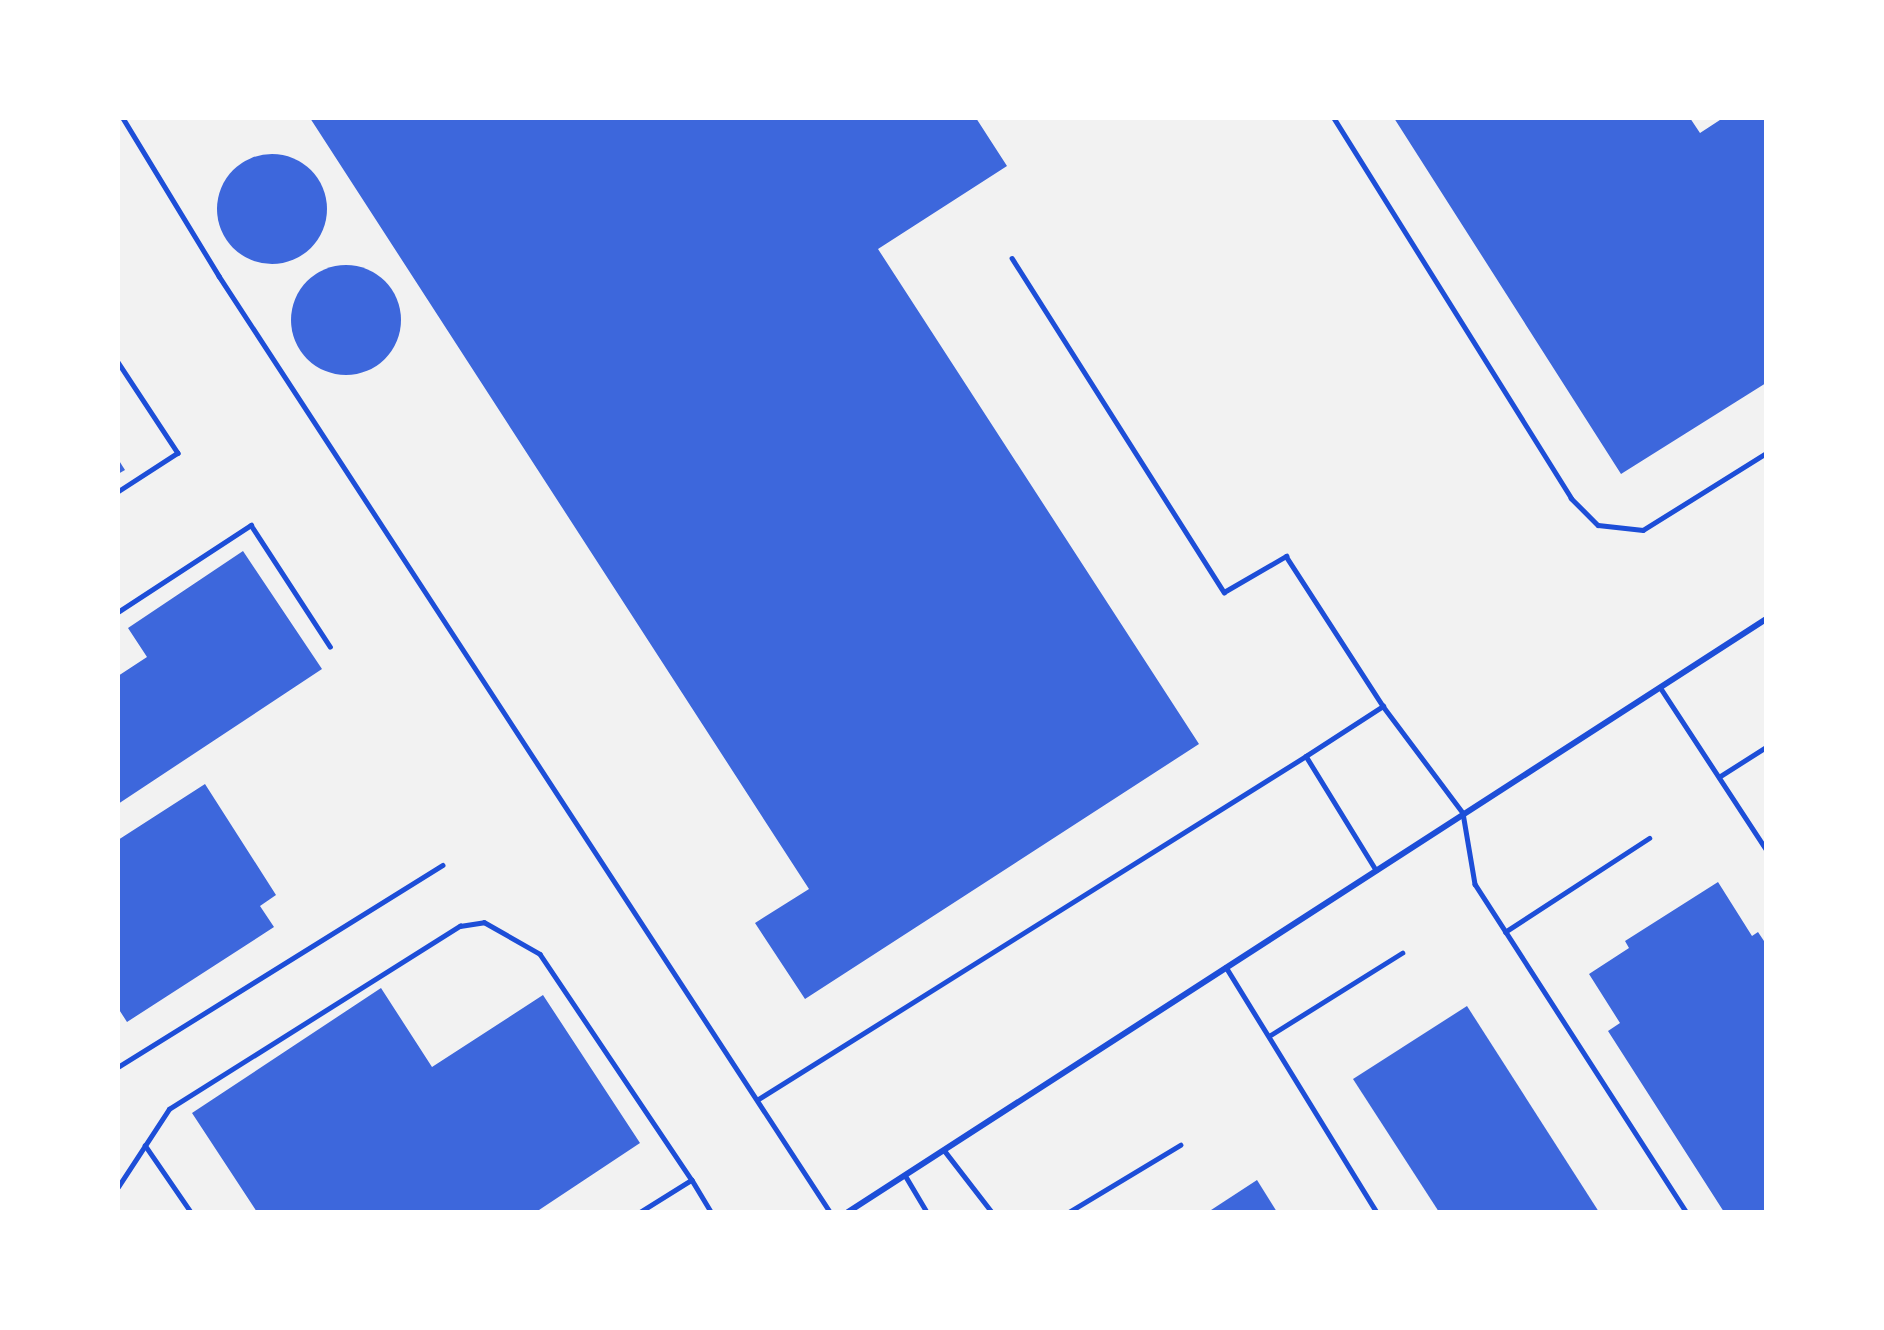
<!DOCTYPE html>
<html>
<head>
<meta charset="utf-8">
<style>
	body { margin:0 }
	#map { position:relative; width:1884px; height:1330px; overflow:hidden; background:#f2f2f2; font-family:"Varela Round",sans-serif }
	div>[style] { position:absolute }
	[style*='--x'] { left:calc(var(--x)*1px); top:calc(var(--y)*1px); width:calc(var(--w)*1px); rotate:calc(var(--a)*1deg) }
	.building>* { inset:0; background:#3d67dc }
	.round { border-radius:50% }
	.service>* { height:4.5px; margin:-2.25px; padding:0 2.25px; transform-origin:2.25px; border-radius:2.25px; background:#1d4ed8 }
	.minor>* { height:6px; margin:-3px; padding:0 3px; transform-origin:3px; border-radius:3px; background:#1d4ed8 }
	span { translate:-50% -50%; white-space:nowrap; text-align:center; line-height:1.15; -webkit-text-stroke:6px #fff; paint-order:stroke }
	.frame { position:absolute; inset:0; border:120px solid #fff; pointer-events:none }
</style>
</head>
<body>
<div id="map">
	<div class="building">
		<i style="clip-path:polygon(310px 118px,976px 118px,1007px 166px,878px 249px,1199px 744px,805px 999px,755px 923px,809px 889px)"></i>
		<i style="clip-path:polygon(1394px 118px,1690px 118px,1700px 133px,1723px 118px,1766px 118px,1766px 383px,1621px 474px)"></i>
		<i class="round" style="left:217px;top:154px;width:110px;height:110px"></i>
		<i class="round" style="left:291px;top:265px;width:110px;height:110px"></i>
		<i style="clip-path:polygon(118px 459px,125px 470px,118px 474px)"></i>
		<i style="clip-path:polygon(243px 551px,322px 669px,118px 804px,118px 676px,147px 657px,128px 628px)"></i>
		<i style="clip-path:polygon(205px 784px,276px 895px,260px 906px,274px 927px,127px 1022px,118px 1008px,118px 840px)"></i>
		<i style="clip-path:polygon(1718px 882px,1752px 936px,1758px 932px,1766px 944px,1766px 1212px,1724px 1212px,1608px 1031px,1620px 1023px,1589px 974px,1629px 948px,1625px 941px)"></i>
		<i style="clip-path:polygon(381px 988px,432px 1067px,543px 995px,640px 1143px,536px 1212px,257px 1212px,192px 1113px)"></i>
		<i style="clip-path:polygon(1467px 1006px,1599px 1212px,1439px 1212px,1353px 1079px)"></i>
		<i style="clip-path:polygon(1257px 1180px,1277px 1212px,1208px 1212px)"></i>
	</div>
	<div class="service">
		<i style="--x:123;--y:118;--w:185;--a:58.7"></i>
		<i style="--x:219;--y:276;--w:1118;--a:56.86"></i>
		<i style="--x:1334;--y:118;--w:448;--a:58"></i>
		<i style="--x:1571;--y:498;--w:38;--a:45"></i>
		<i style="--x:1598;--y:525;--w:45;--a:6.3"></i>
		<i style="--x:1643;--y:530;--w:145;--a:-32"></i>
		<i style="--x:1012;--y:258;--w:396;--a:57.6"></i>
		<i style="--x:1224;--y:592;--w:72;--a:-30.1"></i>
		<i style="--x:1286;--y:556;--w:179;--a:57.1"></i>
		<i style="--x:118;--y:362;--w:109;--a:56.6"></i>
		<i style="--x:178;--y:453;--w:72;--a:147"></i>
		<i style="--x:118;--y:612;--w:159;--a:-33.2"></i>
		<i style="--x:251;--y:525;--w:145;--a:56.9"></i>
		<i style="--x:1660;--y:687;--w:194;--a:56.8"></i>
		<i style="--x:1306;--y:756;--w:92;--a:-33"></i>
		<i style="--x:1383;--y:706;--w:134;--a:53.2"></i>
		<i style="--x:1463;--y:813;--w:72;--a:80.4"></i>
		<i style="--x:1475;--y:884;--w:390;--a:57.2"></i>
		<i style="--x:1719;--y:777;--w:56;--a:-32.6"></i>
		<i style="--x:1505;--y:932;--w:172;--a:-33.1"></i>
		<i style="--x:1226;--y:967;--w:288;--a:58.4"></i>
		<i style="--x:1269;--y:1036;--w:157;--a:-32"></i>
		<i style="--x:118;--y:1067;--w:382;--a:-31.9"></i>
		<i style="--x:757;--y:1100;--w:648;--a:-32.07"></i>
		<i style="--x:1306;--y:756;--w:134;--a:58.4"></i>
		<i style="--x:145;--y:1145;--w:81;--a:55.5"></i>
		<i style="--x:944;--y:1150;--w:78;--a:52.3"></i>
		<i style="--x:905;--y:1175;--w:43;--a:59.3"></i>
		<i style="--x:692;--y:1180;--w:37;--a:59"></i>
		<i style="--x:118;--y:1187;--w:93;--a:-56.8"></i>
		<i style="--x:169;--y:1109;--w:344;--a:-32.2"></i>
		<i style="--x:460;--y:926;--w:24;--a:-9"></i>
		<i style="--x:484;--y:922;--w:64;--a:29.7"></i>
		<i style="--x:540;--y:954;--w:272;--a:56.1"></i>
		<i style="--x:692;--y:1180;--w:60;--a:147.9"></i>
		<i style="--x:1069;--y:1212;--w:130;--a:-31.1"></i>
	</div>
	<div class="minor">
		<i style="--x:848;--y:1212;--w:1093;--a:-32.86"></i>
	</div>
	<div class="frame"></div>
</div>
</body>
</html>
